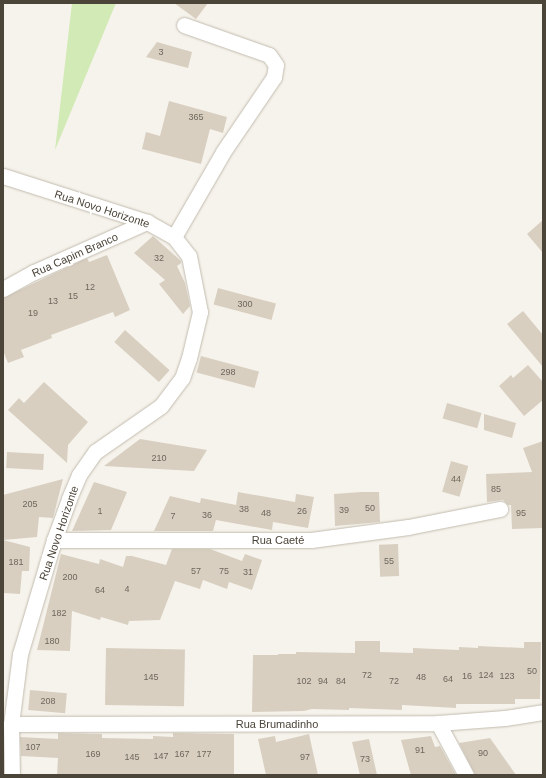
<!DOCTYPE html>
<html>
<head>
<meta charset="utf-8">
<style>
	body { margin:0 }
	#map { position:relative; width:546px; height:778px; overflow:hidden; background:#f6f3ec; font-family:Arial,sans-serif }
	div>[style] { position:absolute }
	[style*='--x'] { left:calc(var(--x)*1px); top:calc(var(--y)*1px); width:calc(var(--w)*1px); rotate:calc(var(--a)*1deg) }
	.green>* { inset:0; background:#d2eab5 }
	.building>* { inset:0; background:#d8cfc1; transform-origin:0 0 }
	.roads { filter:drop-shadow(0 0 1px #c2bbae) drop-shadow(0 0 1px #c2bbae) }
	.minor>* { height:15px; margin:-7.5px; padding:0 7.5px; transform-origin:7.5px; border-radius:7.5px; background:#fff }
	span { translate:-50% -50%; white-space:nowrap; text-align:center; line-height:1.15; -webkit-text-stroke:4px #fff; paint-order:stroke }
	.number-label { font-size:9px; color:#6e675b }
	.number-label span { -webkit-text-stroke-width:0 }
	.street-label { font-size:11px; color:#4b4439 }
	.frame { position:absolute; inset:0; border:4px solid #4b4439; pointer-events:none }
</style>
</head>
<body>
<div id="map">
	<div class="green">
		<i style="clip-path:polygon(72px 3px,116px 3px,55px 150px)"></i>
	</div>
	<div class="building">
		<i style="clip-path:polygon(174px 3px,208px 3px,196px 19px)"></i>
		<i style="clip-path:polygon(157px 42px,192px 52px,188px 68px,146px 57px)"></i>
		<i style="clip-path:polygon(169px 101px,227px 117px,223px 133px,210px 129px,201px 164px,142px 149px,146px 132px,160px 136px)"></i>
		<i style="clip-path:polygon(543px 220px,543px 253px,527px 234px)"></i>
		<i style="clip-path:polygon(153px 236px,181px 261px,181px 263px,177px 266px,185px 283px,190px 306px,183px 314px,159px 284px,165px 280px,134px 253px)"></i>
		<i style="clip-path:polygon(107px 255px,130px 310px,115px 317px,113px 312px,51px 335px,52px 338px,21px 350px,24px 357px,8px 363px,3px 351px,3px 298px,87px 258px,89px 262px)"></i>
		<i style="left:218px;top:288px;width:60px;height:17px;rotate:15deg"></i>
		<i style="clip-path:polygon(523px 311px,543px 335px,543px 367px,507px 324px)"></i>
		<i style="left:125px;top:330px;width:60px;height:16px;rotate:42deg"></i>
		<i style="left:201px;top:356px;width:60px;height:17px;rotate:15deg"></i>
		<i style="clip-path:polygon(528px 365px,543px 382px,543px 400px,524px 416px,499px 386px,511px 375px,513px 378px)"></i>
		<i style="clip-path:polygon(44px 382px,88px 422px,68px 445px,67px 463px,8px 410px,19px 398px,24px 403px)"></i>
		<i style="left:447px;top:403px;width:36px;height:16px;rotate:16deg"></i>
		<i style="clip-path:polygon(484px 414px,516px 423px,512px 438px,484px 430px)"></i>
		<i style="clip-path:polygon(140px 439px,207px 450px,194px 471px,104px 466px)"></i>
		<i style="clip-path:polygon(543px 441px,543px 528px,512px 529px,511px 505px,508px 505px,503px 500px,487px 502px,486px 474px,532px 472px,523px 448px)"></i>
		<i style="left:7px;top:452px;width:37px;height:16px;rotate:3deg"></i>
		<i style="left:451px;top:461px;width:18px;height:32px;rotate:16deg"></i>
		<i style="clip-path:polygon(63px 479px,53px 518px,39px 517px,37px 537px,3px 540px,3px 495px)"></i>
		<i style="clip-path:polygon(94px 482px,127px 492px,111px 530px,72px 531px)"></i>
		<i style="clip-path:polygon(238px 492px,295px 502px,296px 494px,314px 497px,308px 528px,273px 522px,272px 530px,216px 520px,213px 531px,154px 531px,170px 496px,200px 503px,201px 498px,236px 505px)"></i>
		<i style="clip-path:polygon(361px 492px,379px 492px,380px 522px,335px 526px,334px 494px)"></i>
		<i style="clip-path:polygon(3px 540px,30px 547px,29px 571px,22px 571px,20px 594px,3px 593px)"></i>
		<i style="left:398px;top:544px;width:32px;height:19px;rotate:88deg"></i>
		<i style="clip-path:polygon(172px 549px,210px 549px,242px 561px,245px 554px,262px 560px,252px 590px,229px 582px,227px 589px,203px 580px,200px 589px,175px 581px,160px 620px,129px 621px,128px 625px,101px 617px,100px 620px,72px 611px,70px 651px,37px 650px,61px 554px,99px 564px,100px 559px,123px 567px,126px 556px,132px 556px,166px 565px)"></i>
		<i style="clip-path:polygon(355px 641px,380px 641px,380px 652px,413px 653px,413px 648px,459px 650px,459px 647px,478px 648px,478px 646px,524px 648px,524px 642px,541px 642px,540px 699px,515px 699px,515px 704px,456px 704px,456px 708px,402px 705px,402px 710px,349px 708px,349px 710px,312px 709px,304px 711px,252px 712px,253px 655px,278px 655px,278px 654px,296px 654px,296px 652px,355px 653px)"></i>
		<i style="left:106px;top:648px;width:79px;height:57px;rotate:1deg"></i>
		<i style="left:30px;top:690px;width:37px;height:20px;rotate:5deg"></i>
		<i style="clip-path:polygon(58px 733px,102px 734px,102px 738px,153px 739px,153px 736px,173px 737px,173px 733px,234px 734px,234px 775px,57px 775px,58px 758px,21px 756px,20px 737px,58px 739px)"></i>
		<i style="clip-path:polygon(309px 734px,318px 775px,266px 775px,258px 739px,275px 736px,276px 742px)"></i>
		<i style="clip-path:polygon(431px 736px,435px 747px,440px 746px,456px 775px,411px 775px,401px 740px)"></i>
		<i style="clip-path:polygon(490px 738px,516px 775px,475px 775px,459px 743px)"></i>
		<i style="clip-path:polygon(369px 739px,377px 775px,360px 775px,352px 742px)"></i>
	</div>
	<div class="roads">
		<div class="minor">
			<i style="--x:3;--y:176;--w:151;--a:17.7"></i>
			<i style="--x:147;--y:222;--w:31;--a:29"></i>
			<i style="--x:174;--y:237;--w:24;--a:52"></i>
			<i style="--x:189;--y:256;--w:57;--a:78.9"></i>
			<i style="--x:200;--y:312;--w:47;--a:103.4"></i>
			<i style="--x:189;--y:358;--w:21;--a:109"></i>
			<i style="--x:182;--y:378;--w:35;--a:127"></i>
			<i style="--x:161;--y:406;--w:80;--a:145.1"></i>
			<i style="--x:95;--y:452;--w:28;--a:125"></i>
			<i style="--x:79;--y:475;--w:26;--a:113"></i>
			<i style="--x:69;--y:499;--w:44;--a:110.1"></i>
			<i style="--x:54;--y:540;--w:119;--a:106.6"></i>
			<i style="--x:20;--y:654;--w:71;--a:97.3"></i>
			<i style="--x:11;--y:724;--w:51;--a:88.9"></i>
			<i style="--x:174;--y:237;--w:98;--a:-60"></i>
			<i style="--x:223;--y:152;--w:91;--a:-55.8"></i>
			<i style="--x:274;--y:77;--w:12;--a:-81"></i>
			<i style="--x:276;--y:65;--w:12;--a:-125"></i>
			<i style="--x:269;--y:55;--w:90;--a:-160.6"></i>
			<i style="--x:3;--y:289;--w:35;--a:-29"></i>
			<i style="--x:34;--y:272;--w:124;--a:-23.9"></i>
			<i style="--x:54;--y:540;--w:257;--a:0"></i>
			<i style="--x:311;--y:540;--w:98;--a:-7.6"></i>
			<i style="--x:408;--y:527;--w:94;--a:-11.1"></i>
			<i style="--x:438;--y:723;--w:59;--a:61.7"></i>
			<i style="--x:11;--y:724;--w:427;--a:-0.1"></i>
			<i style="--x:438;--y:723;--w:67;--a:-4.3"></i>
			<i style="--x:505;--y:718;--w:38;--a:-9"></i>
		</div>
	</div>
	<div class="number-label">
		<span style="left:161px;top:52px">3</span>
		<span style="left:196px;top:117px">365</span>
		<span style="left:159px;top:258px">32</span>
		<span style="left:90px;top:287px">12</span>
		<span style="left:73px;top:296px">15</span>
		<span style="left:53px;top:301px">13</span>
		<span style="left:245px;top:304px">300</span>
		<span style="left:33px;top:313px">19</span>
		<span style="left:228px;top:372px">298</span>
		<span style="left:159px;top:458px">210</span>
		<span style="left:456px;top:479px">44</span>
		<span style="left:496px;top:489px">85</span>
		<span style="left:30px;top:504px">205</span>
		<span style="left:370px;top:508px">50</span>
		<span style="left:244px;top:509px">38</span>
		<span style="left:344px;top:510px">39</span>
		<span style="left:100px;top:511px">1</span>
		<span style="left:302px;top:511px">26</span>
		<span style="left:266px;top:513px">48</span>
		<span style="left:521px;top:513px">95</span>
		<span style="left:207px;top:515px">36</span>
		<span style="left:173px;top:516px">7</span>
		<span style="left:389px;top:561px">55</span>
		<span style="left:16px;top:562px">181</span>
		<span style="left:196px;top:571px">57</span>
		<span style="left:224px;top:571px">75</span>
		<span style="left:248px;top:572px">31</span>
		<span style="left:70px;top:577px">200</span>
		<span style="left:127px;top:589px">4</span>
		<span style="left:100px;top:590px">64</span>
		<span style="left:59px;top:613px">182</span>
		<span style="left:52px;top:641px">180</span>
		<span style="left:532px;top:671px">50</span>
		<span style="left:367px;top:675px">72</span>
		<span style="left:486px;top:675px">124</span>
		<span style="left:467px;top:676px">16</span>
		<span style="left:507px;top:676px">123</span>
		<span style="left:151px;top:677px">145</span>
		<span style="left:421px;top:677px">48</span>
		<span style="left:448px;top:679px">64</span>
		<span style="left:304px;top:681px">102</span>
		<span style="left:323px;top:681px">94</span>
		<span style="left:341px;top:681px">84</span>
		<span style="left:394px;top:681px">72</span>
		<span style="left:48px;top:701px">208</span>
		<span style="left:33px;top:747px">107</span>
		<span style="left:420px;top:750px">91</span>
		<span style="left:483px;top:753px">90</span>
		<span style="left:93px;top:754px">169</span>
		<span style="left:182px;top:754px">167</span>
		<span style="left:204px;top:754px">177</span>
		<span style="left:161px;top:756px">147</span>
		<span style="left:132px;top:757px">145</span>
		<span style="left:305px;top:757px">97</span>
		<span style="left:365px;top:759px">73</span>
	</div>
	<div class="street-label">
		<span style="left:102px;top:209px;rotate:18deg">Rua Novo Horizonte</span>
		<span style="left:75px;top:255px;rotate:-24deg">Rua Capim Branco</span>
		<span style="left:59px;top:533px;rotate:-71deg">Rua Novo Horizonte</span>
		<span style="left:278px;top:540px">Rua Caeté</span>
		<span style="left:277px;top:724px">Rua Brumadinho</span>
	</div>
	<div class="frame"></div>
</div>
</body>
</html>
